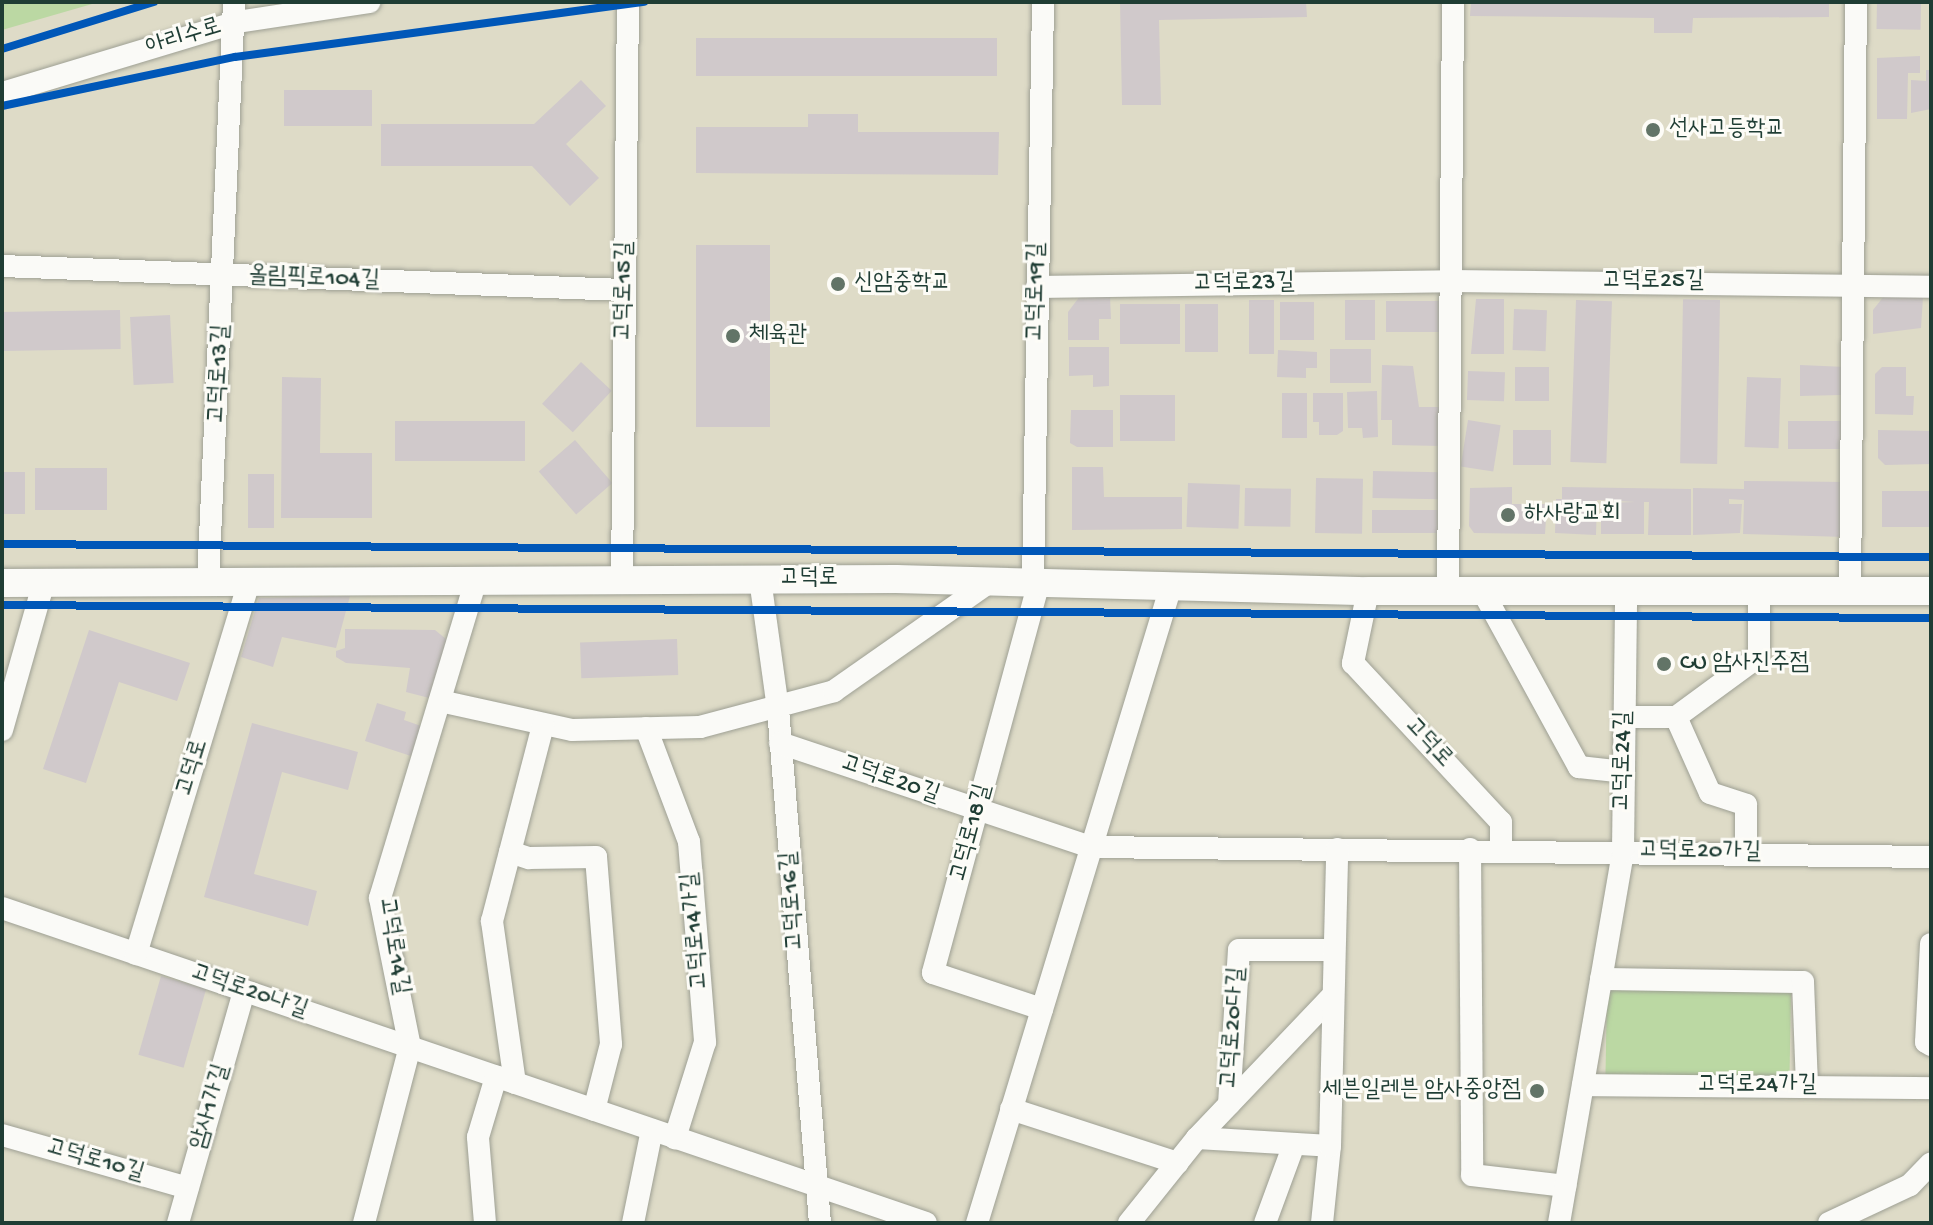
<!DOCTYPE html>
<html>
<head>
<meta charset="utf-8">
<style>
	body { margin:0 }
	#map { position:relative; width:1933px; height:1225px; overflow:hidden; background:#dedbc7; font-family:"Gochi Hand","Poor Story",sans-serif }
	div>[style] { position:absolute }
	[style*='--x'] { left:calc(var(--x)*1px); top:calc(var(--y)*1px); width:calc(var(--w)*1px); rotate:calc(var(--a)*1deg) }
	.green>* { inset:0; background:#bbd8a3; transform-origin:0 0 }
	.building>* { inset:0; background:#d0c9cb; transform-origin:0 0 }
	.roads { filter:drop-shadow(0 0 2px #9ea094) drop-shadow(0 0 2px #9ea094) }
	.minor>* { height:22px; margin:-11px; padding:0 11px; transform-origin:11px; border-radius:11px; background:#fafaf7 }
	.major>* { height:28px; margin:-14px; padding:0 14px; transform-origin:14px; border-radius:14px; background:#fafaf7 }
	.cycleway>* { height:8px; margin:-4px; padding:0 4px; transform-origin:4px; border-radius:4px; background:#0057b8 }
	.dots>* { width:22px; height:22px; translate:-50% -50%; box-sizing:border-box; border:4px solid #fdfcf7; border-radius:50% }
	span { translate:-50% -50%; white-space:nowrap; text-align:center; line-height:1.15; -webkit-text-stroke:6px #fdfcf7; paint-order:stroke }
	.street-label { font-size:24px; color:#1f3d34 }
	.poi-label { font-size:24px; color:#1f3d34 }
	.left { translate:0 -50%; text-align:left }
	.right { translate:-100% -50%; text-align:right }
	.frame { position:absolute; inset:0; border:4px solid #1f3d34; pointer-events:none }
</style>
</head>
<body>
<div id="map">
	<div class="green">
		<i style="clip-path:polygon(2px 2px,99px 2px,2px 30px)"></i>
		<i style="left:1607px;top:989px;width:184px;height:89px;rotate:1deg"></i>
	</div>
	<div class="building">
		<i style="clip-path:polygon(1120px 2px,1306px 2px,1307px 17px,1159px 20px,1161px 105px,1122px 105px)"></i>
		<i style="clip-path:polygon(1471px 2px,1829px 2px,1829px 17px,1693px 18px,1692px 33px,1654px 33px,1654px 18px,1470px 16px)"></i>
		<i style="left:1877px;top:2px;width:44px;height:27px;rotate:1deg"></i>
		<i style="left:696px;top:38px;width:301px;height:38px"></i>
		<i style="clip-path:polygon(1920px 56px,1920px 73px,1908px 73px,1907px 119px,1877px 119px,1877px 58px)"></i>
		<i style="clip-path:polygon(1926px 70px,1931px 70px,1931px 109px,1911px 113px,1911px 80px,1926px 81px)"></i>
		<i style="clip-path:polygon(581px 80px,606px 106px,566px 144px,599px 178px,570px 206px,532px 166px,381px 166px,381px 124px,534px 124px)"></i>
		<i style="left:284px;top:90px;width:88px;height:36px"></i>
		<i style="clip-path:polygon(808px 114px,858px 114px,858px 132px,999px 132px,998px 175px,696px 173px,696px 127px,808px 127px)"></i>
		<i style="left:770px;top:245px;width:182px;height:74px;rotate:90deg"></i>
		<i style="clip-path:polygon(1080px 296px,1110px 296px,1111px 319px,1099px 319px,1099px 340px,1068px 340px,1068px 312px)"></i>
		<i style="clip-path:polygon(1884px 296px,1923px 297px,1921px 328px,1873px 334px,1873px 310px)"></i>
		<i style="clip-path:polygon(1476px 299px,1504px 299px,1504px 354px,1471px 354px)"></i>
		<i style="left:1249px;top:300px;width:25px;height:54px"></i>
		<i style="left:1345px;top:300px;width:30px;height:40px"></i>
		<i style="left:1576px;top:300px;width:36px;height:162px;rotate:2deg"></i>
		<i style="left:1720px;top:300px;width:164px;height:37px;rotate:91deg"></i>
		<i style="left:1386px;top:301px;width:57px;height:31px"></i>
		<i style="left:1280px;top:302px;width:34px;height:38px"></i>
		<i style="left:1180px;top:304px;width:40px;height:60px;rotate:90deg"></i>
		<i style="left:1218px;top:304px;width:48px;height:33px;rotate:90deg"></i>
		<i style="left:1514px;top:309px;width:33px;height:41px;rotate:2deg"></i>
		<i style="left:120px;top:310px;width:39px;height:118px;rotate:89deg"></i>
		<i style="left:170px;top:315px;width:68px;height:40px;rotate:87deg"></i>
		<i style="clip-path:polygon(1069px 347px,1109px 347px,1109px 386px,1093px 387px,1093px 375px,1069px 376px)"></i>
		<i style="left:1330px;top:349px;width:41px;height:34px"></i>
		<i style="clip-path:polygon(1278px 350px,1317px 352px,1317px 368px,1306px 368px,1306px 378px,1277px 377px)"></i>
		<i style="left:581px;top:362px;width:42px;height:57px;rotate:43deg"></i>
		<i style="clip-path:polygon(1382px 365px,1413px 366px,1419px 407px,1442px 407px,1441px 446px,1392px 445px,1392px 420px,1381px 420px)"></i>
		<i style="clip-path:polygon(1800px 365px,1846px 367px,1845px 391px,1841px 395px,1800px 396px)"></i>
		<i style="left:1515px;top:367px;width:34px;height:34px"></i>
		<i style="clip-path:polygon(1882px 367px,1906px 367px,1906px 396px,1914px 396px,1913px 415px,1875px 414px,1875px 374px)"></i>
		<i style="left:1468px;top:371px;width:37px;height:29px;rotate:2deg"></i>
		<i style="clip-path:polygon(282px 377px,321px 378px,320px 453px,372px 453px,372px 518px,281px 518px)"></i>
		<i style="left:1747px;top:377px;width:34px;height:70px;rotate:2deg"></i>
		<i style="clip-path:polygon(1377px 391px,1378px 437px,1363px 438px,1362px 428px,1348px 428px,1347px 392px)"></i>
		<i style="left:1282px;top:393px;width:25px;height:45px"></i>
		<i style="clip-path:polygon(1313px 393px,1343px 393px,1343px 431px,1337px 435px,1319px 435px,1319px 422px,1313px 422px)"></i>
		<i style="left:1120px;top:395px;width:55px;height:46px"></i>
		<i style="clip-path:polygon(1071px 410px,1113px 410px,1113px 447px,1077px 447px,1070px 443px)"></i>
		<i style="left:1468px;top:420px;width:33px;height:47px;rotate:9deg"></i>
		<i style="left:395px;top:421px;width:130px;height:40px"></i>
		<i style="left:1846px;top:421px;width:28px;height:58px;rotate:90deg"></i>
		<i style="left:1513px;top:430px;width:38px;height:35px"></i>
		<i style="clip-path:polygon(1878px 430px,1931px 431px,1931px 464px,1885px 465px,1878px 458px)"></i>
		<i style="left:575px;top:440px;width:57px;height:48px;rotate:49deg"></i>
		<i style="clip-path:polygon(1072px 467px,1103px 467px,1104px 497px,1182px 497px,1182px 529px,1072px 530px)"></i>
		<i style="left:35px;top:468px;width:72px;height:42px"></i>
		<i style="left:1373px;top:471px;width:67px;height:27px;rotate:1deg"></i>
		<i style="left:2px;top:472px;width:23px;height:42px"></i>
		<i style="left:248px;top:474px;width:26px;height:54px"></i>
		<i style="left:1316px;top:478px;width:47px;height:55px;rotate:1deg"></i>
		<i style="clip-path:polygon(1744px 481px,1845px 482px,1845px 537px,1743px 534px,1744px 500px,1729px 499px,1729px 504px,1742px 504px,1740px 533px,1693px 535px,1693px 488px,1744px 489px)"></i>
		<i style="left:1188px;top:483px;width:52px;height:44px;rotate:2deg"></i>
		<i style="clip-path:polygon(1512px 487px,1512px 504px,1547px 504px,1545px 534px,1474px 533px,1469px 526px,1470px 488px)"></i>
		<i style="clip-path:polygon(1562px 487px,1691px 489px,1691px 535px,1648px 535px,1649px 502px,1644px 502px,1644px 534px,1601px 534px,1601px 503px,1635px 502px,1597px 500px,1596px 535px,1555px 533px,1556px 499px,1562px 499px)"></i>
		<i style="left:1245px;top:488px;width:46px;height:38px;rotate:1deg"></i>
		<i style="left:1882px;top:491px;width:49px;height:36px"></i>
		<i style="left:1372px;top:510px;width:67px;height:23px"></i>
		<i style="clip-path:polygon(350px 596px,336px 648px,282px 637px,273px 667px,241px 657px,259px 598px)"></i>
		<i style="clip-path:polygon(345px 629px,435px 630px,446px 639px,449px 655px,433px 699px,406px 692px,410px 668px,346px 663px,336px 657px,336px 651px,345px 648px)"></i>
		<i style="clip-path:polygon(89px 630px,190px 663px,177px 701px,119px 682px,86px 783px,43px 769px)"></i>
		<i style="left:677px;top:639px;width:36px;height:97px;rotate:88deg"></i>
		<i style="clip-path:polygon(377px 703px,406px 712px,404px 720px,424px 727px,414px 757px,365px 741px)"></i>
		<i style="clip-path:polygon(252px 723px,358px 752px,348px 790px,282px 772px,254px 874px,317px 891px,308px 926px,204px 897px)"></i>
		<i style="left:161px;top:976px;width:47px;height:82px;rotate:16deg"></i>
	</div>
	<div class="roads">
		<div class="minor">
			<i style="--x:2;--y:93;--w:245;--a:-16.8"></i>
			<i style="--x:237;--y:22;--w:134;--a:-8.6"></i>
			<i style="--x:2;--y:266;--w:623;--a:2.21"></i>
			<i style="--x:1037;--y:287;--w:414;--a:-0.8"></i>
			<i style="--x:1451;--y:281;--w:480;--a:0.7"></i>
			<i style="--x:760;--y:579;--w:131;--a:82.1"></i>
			<i style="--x:778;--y:709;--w:516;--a:85.33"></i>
			<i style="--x:622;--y:580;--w:578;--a:-89.41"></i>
			<i style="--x:208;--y:582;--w:581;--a:-87.43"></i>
			<i style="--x:1033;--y:582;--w:580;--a:-89.01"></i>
			<i style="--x:1039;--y:582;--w:405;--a:105.2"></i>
			<i style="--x:933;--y:973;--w:115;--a:18.3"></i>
			<i style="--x:1448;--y:590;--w:588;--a:-89.51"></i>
			<i style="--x:1482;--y:590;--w:202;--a:61.3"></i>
			<i style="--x:1579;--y:767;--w:45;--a:6.3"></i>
			<i style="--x:1850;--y:590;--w:588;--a:-89.42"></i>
			<i style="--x:1368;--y:591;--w:74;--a:101.8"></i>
			<i style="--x:1353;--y:663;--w:217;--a:47.1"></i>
			<i style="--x:1501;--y:822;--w:28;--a:90"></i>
			<i style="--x:440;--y:701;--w:135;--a:12.4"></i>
			<i style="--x:572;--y:730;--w:128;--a:-1.3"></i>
			<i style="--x:700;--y:727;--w:139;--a:-15"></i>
			<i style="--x:834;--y:691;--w:192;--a:-35"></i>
			<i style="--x:1624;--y:717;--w:52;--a:0"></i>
			<i style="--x:1676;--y:717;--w:103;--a:-36.3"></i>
			<i style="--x:1759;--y:656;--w:66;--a:-90"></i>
			<i style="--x:1676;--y:717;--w:83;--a:65.9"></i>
			<i style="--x:1710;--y:793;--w:38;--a:18"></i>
			<i style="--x:1746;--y:805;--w:48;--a:90"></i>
			<i style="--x:646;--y:728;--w:122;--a:69.3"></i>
			<i style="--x:689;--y:842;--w:201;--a:85.4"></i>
			<i style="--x:705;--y:1042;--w:101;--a:107.4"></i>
			<i style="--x:2;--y:730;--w:154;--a:-74.2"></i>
			<i style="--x:780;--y:743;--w:328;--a:18.5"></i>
			<i style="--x:1091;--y:847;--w:840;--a:0.68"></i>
			<i style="--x:1470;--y:849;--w:326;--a:89.6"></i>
			<i style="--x:1472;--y:1175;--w:94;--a:6.7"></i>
			<i style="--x:510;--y:852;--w:20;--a:18"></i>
			<i style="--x:529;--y:858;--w:67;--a:-0.9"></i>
			<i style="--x:596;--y:857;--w:188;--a:85.4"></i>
			<i style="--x:611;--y:1044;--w:68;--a:104.4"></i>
			<i style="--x:2;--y:908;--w:976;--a:18.82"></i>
			<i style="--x:1931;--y:944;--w:98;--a:92.9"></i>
			<i style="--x:1926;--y:1042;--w:6;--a:31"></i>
			<i style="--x:136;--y:954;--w:389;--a:-73.1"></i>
			<i style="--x:1601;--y:979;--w:202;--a:0.9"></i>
			<i style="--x:1803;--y:982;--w:105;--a:87.8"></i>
			<i style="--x:515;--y:1083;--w:164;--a:-98.1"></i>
			<i style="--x:492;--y:921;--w:203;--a:-75.4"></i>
			<i style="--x:1583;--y:1085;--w:348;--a:0.5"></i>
			<i style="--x:1229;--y:1104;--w:154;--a:-86.3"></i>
			<i style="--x:1239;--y:950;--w:95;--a:0"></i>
			<i style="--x:1011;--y:1109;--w:175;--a:18"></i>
			<i style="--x:2;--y:1135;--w:193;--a:15.9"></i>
			<i style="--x:1197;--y:1138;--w:133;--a:3.4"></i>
			<i style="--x:178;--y:1223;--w:241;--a:-74.1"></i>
			<i style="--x:364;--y:1223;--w:182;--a:-75.4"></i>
			<i style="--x:410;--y:1047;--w:152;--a:-101.4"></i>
			<i style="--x:380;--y:898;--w:332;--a:-73.2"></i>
			<i style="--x:485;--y:1223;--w:86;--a:-94.7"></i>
			<i style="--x:478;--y:1137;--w:63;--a:-73.3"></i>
			<i style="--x:633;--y:1223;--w:95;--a:-78.5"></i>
			<i style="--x:977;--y:1223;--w:666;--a:-73.06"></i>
			<i style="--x:1129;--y:1223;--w:109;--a:-51.3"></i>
			<i style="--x:1197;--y:1138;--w:197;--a:-46.4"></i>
			<i style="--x:1265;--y:1223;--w:84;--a:-69.8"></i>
			<i style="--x:1322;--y:1223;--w:77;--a:-84.1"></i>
			<i style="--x:1330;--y:1146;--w:297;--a:-88.6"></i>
			<i style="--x:1559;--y:1223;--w:377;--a:-80.2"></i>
			<i style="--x:1623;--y:851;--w:261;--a:-89.3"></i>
			<i style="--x:1829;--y:1223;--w:89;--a:-25.1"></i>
			<i style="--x:1910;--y:1185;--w:30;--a:-46"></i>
		</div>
		<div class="major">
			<i style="--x:2;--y:583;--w:894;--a:-0.26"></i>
			<i style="--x:896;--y:579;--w:472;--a:1.5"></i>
			<i style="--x:1368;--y:591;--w:563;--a:0"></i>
		</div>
	</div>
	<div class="cycleway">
		<i style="--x:2;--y:49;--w:159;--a:-17.2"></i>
		<i style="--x:2;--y:106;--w:238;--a:-11.9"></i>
		<i style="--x:235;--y:57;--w:413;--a:-7.7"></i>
		<i style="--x:2;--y:544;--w:1929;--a:0.39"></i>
		<i style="--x:2;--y:605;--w:1929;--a:0.39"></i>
	</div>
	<div class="dots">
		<i style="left:1653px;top:130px;background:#627467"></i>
		<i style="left:838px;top:284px;background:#627467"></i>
		<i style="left:733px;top:336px;background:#627467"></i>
		<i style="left:1508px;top:515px;background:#627467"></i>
		<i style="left:1664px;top:664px;background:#627467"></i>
		<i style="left:1537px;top:1091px;background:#627467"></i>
	</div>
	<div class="street-label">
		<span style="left:184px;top:38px;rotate:-17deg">아리수로</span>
		<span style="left:314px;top:279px;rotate:2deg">올림픽로104길</span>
		<span style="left:1653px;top:282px">고덕로25길</span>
		<span style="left:1244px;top:284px;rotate:-1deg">고덕로23길</span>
		<span style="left:625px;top:291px;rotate:-89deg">고덕로15길</span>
		<span style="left:1037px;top:292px;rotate:-89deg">고덕로19길</span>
		<span style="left:220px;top:374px;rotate:-87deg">고덕로13길</span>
		<span style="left:809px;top:579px">고덕로</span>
		<span style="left:1428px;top:743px;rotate:47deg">고덕로</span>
		<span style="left:1624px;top:761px;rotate:-89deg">고덕로24길</span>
		<span style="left:193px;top:768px;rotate:-73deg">고덕로</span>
		<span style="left:890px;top:780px;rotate:19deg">고덕로20길</span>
		<span style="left:972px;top:833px;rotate:-75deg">고덕로18길</span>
		<span style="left:1700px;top:852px;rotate:1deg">고덕로20가길</span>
		<span style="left:793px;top:901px;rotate:-94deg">고덕로16길</span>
		<span style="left:696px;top:931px;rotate:-95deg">고덕로14가길</span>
		<span style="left:393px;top:946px;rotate:81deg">고덕로14길</span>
		<span style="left:249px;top:992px;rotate:19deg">고덕로20나길</span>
		<span style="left:1234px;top:1028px;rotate:-86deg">고덕로20다길</span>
		<span style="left:1757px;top:1086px">고덕로24가길</span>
		<span style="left:211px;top:1107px;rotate:-74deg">암사1가길</span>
		<span style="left:95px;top:1161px;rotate:16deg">고덕로10길</span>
	</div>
	<div class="poi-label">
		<span class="left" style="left:1669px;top:130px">선사고등학교</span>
		<span class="left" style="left:854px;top:284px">신암중학교</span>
		<span class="left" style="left:749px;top:336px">체육관</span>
		<span class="left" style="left:1524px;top:515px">하사랑교회</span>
		<span class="left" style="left:1680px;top:664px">CU 암사진주점</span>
		<span class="right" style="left:1521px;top:1091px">세븐일레븐 암사중앙점</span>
	</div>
	<div class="frame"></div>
</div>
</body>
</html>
